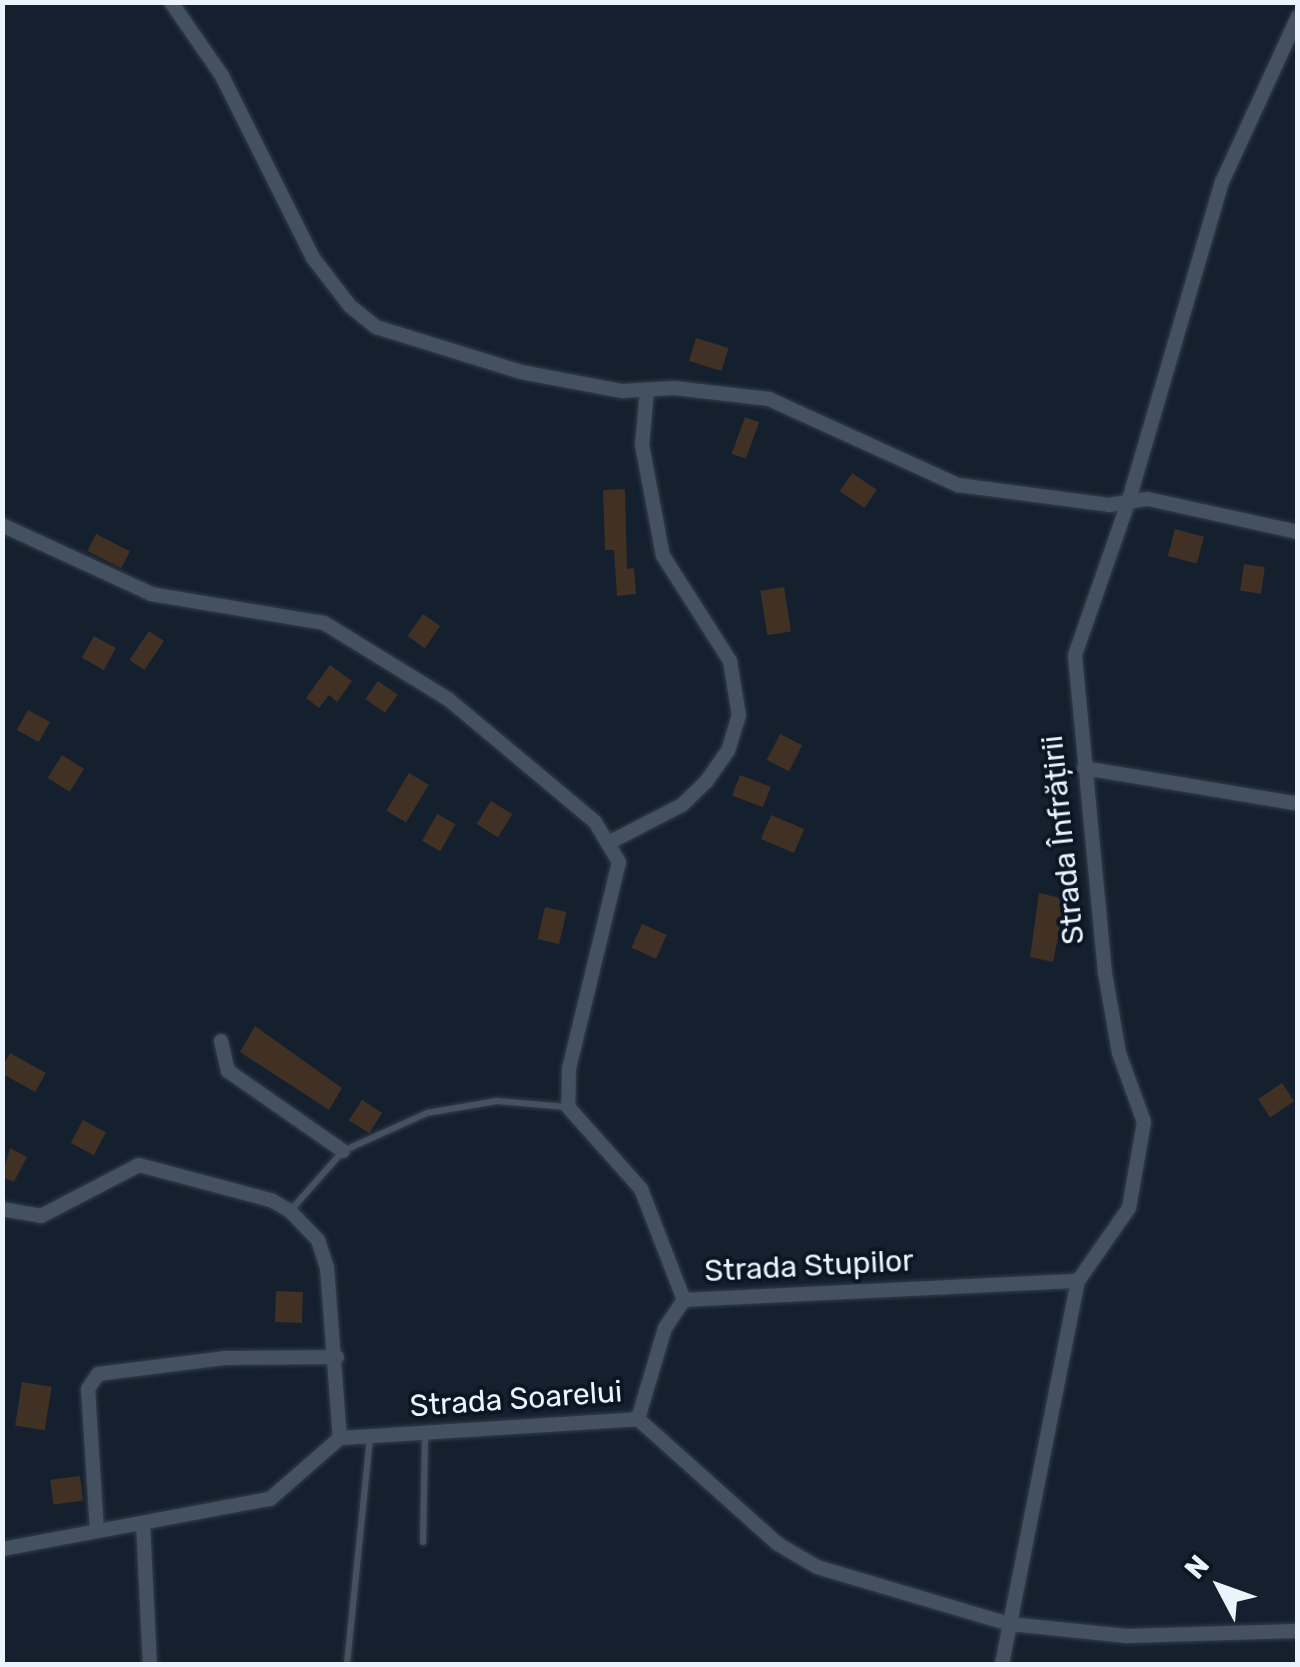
<!DOCTYPE html>
<html>
<head>
<meta charset="utf-8">
<style>
	body { margin:0 }
	#map { position:relative; width:1300px; height:1667px; overflow:hidden; background:#14202e; font-family:Rubik,sans-serif }
	div>[style] { position:absolute }
	[style*='--x'] { left:calc(var(--x)*1px); top:calc(var(--y)*1px); width:calc(var(--w)*1px); rotate:calc(var(--a)*1deg) }
	.building>* { inset:0; background:#413024; transform-origin:0 0 }
	.roads { filter:drop-shadow(0 0 2px #353c48) drop-shadow(0 0 2px #353c48) }
	.service>* { height:6px; margin:-3px; padding:0 3px; transform-origin:3px; border-radius:3px; background:#435161 }
	.minor>* { height:14px; margin:-7px; padding:0 7px; transform-origin:7px; border-radius:7px; background:#435161 }
	span { translate:-50% -50%; white-space:nowrap; text-align:center; line-height:1.15; -webkit-text-stroke:8px #0b1624; paint-order:stroke }
	.street-label { font-size:30px; color:#ebf3fd }
	.frame { position:absolute; inset:0; border:5px solid #ebf3fd; pointer-events:none }
	.north { position:absolute; left:1170px; top:1537px; width:100px; height:100px; -webkit-text-stroke:8px #0b1624; paint-order:stroke; rotate:311deg; font-size:28px; font-weight:700; line-height:40px; text-align:center; color:#ebf3fd }
	.north::after { content:''; display:block; margin:auto; width:35px; height:45px; background:#ebf3fd; clip-path:polygon(50% 0,100% 100%,50% 72%,0 100%) }
</style>
</head>
<body>
<div id="map">
	<div class="building">
		<i style="left:696px;top:338px;width:34px;height:24px;rotate:17deg"></i>
		<i style="left:745px;top:417px;width:15px;height:39px;rotate:20deg"></i>
		<i style="left:852px;top:473px;width:30px;height:22px;rotate:34deg"></i>
		<i style="clip-path:polygon(625px 489px,627px 569px,634px 568px,636px 594px,617px 596px,614px 550px,605px 550px,603px 490px)"></i>
		<i style="left:1175px;top:529px;width:30px;height:28px;rotate:15deg"></i>
		<i style="left:96px;top:534px;width:38px;height:19px;rotate:27deg"></i>
		<i style="left:1244px;top:564px;width:21px;height:27px;rotate:8deg"></i>
		<i style="left:784px;top:587px;width:45px;height:24px;rotate:81deg"></i>
		<i style="left:423px;top:614px;width:21px;height:27px;rotate:35deg"></i>
		<i style="left:149px;top:631px;width:18px;height:35px;rotate:34deg"></i>
		<i style="left:94px;top:636px;width:25px;height:25px;rotate:29deg"></i>
		<i style="clip-path:polygon(330px 665px,352px 681px,337px 702px,329px 695px,319px 708px,306px 698px)"></i>
		<i style="left:378px;top:681px;width:24px;height:22px;rotate:35deg"></i>
		<i style="left:28px;top:710px;width:25px;height:23px;rotate:29deg"></i>
		<i style="left:780px;top:734px;width:25px;height:29px;rotate:27deg"></i>
		<i style="left:62px;top:755px;width:26px;height:27px;rotate:32deg"></i>
		<i style="left:409px;top:773px;width:23px;height:44px;rotate:31deg"></i>
		<i style="left:740px;top:775px;width:33px;height:22px;rotate:21deg"></i>
		<i style="left:491px;top:801px;width:25px;height:27px;rotate:32deg"></i>
		<i style="left:437px;top:814px;width:21px;height:31px;rotate:29deg"></i>
		<i style="left:771px;top:815px;width:36px;height:26px;rotate:23deg"></i>
		<i style="clip-path:polygon(1039px 893px,1078px 902px,1073px 921px,1062px 918px,1053px 962px,1030px 957px)"></i>
		<i style="left:545px;top:907px;width:22px;height:33px;rotate:13deg"></i>
		<i style="left:642px;top:924px;width:27px;height:26px;rotate:24deg"></i>
		<i style="clip-path:polygon(255px 1026px,342px 1088px,329px 1110px,240px 1052px)"></i>
		<i style="left:10px;top:1053px;width:41px;height:22px;rotate:29deg"></i>
		<i style="left:1282px;top:1083px;width:22px;height:29px;rotate:56deg"></i>
		<i style="left:362px;top:1100px;width:24px;height:24px;rotate:33deg"></i>
		<i style="left:83px;top:1120px;width:26px;height:26px;rotate:28deg"></i>
		<i style="clip-path:polygon(10px 1148px,27px 1157px,14px 1182px,2px 1177px)"></i>
		<i style="left:276px;top:1291px;width:27px;height:31px;rotate:2deg"></i>
		<i style="left:22px;top:1382px;width:30px;height:44px;rotate:9deg"></i>
		<i style="left:80px;top:1476px;width:25px;height:30px;rotate:83deg"></i>
	</div>
	<div class="roads">
		<div class="service">
			<i style="--x:291;--y:1210;--w:79;--a:-48.6"></i>
			<i style="--x:343;--y:1151;--w:92;--a:-24.3"></i>
			<i style="--x:427;--y:1113;--w:71;--a:-9.7"></i>
			<i style="--x:497;--y:1101;--w:70;--a:4.9"></i>
			<i style="--x:423;--y:1542;--w:109;--a:-88.9"></i>
			<i style="--x:347;--y:1664;--w:228;--a:-84.2"></i>
		</div>
		<div class="minor">
			<i style="--x:171;--y:2;--w:90;--a:55.4"></i>
			<i style="--x:222;--y:76;--w:203;--a:63.4"></i>
			<i style="--x:313;--y:258;--w:61;--a:52.4"></i>
			<i style="--x:350;--y:306;--w:33;--a:39"></i>
			<i style="--x:376;--y:327;--w:152;--a:17.2"></i>
			<i style="--x:521;--y:372;--w:103;--a:10.7"></i>
			<i style="--x:622;--y:391;--w:52;--a:-3.3"></i>
			<i style="--x:674;--y:388;--w:96;--a:6.6"></i>
			<i style="--x:769;--y:399;--w:208;--a:24.5"></i>
			<i style="--x:958;--y:485;--w:152;--a:7.5"></i>
			<i style="--x:1109;--y:505;--w:39;--a:-9"></i>
			<i style="--x:1148;--y:499;--w:154;--a:12.4"></i>
			<i style="--x:2;--y:525;--w:164;--a:24.8"></i>
			<i style="--x:151;--y:594;--w:175;--a:9.5"></i>
			<i style="--x:324;--y:623;--w:145;--a:31.5"></i>
			<i style="--x:448;--y:699;--w:192;--a:39.9"></i>
			<i style="--x:595;--y:822;--w:47;--a:59"></i>
			<i style="--x:619;--y:862;--w:212;--a:103.6"></i>
			<i style="--x:569;--y:1068;--w:39;--a:91"></i>
			<i style="--x:568;--y:1107;--w:110;--a:48.3"></i>
			<i style="--x:641;--y:1189;--w:119;--a:68.8"></i>
			<i style="--x:1084;--y:768;--w:217;--a:9.5"></i>
			<i style="--x:612;--y:841;--w:79;--a:-27.2"></i>
			<i style="--x:682;--y:805;--w:33;--a:-44"></i>
			<i style="--x:706;--y:782;--w:38;--a:-55"></i>
			<i style="--x:728;--y:751;--w:37;--a:-73"></i>
			<i style="--x:739;--y:716;--w:56;--a:-99.3"></i>
			<i style="--x:730;--y:661;--w:125;--a:-122.5"></i>
			<i style="--x:663;--y:556;--w:113;--a:-100.7"></i>
			<i style="--x:642;--y:445;--w:54;--a:-84.7"></i>
			<i style="--x:221;--y:1041;--w:31;--a:77"></i>
			<i style="--x:228;--y:1071;--w:140;--a:34.8"></i>
			<i style="--x:2;--y:1209;--w:40;--a:10"></i>
			<i style="--x:41;--y:1216;--w:110;--a:-27.5"></i>
			<i style="--x:139;--y:1165;--w:137;--a:14.9"></i>
			<i style="--x:271;--y:1200;--w:22;--a:30"></i>
			<i style="--x:290;--y:1211;--w:40;--a:46"></i>
			<i style="--x:318;--y:1240;--w:28;--a:72"></i>
			<i style="--x:327;--y:1267;--w:171;--a:85.7"></i>
			<i style="--x:684;--y:1300;--w:394;--a:-2.8"></i>
			<i style="--x:638;--y:1419;--w:95;--a:-73.5"></i>
			<i style="--x:665;--y:1328;--w:34;--a:-56"></i>
			<i style="--x:143;--y:1523;--w:141;--a:87.2"></i>
			<i style="--x:97;--y:1531;--w:142;--a:-93.6"></i>
			<i style="--x:88;--y:1389;--w:18;--a:-56"></i>
			<i style="--x:98;--y:1374;--w:127;--a:-7.2"></i>
			<i style="--x:224;--y:1358;--w:113;--a:-0.5"></i>
			<i style="--x:2;--y:1549;--w:273;--a:-10.6"></i>
			<i style="--x:270;--y:1499;--w:93;--a:-41.1"></i>
			<i style="--x:340;--y:1438;--w:299;--a:-3.6"></i>
			<i style="--x:638;--y:1419;--w:188;--a:41.8"></i>
			<i style="--x:778;--y:1544;--w:45;--a:30.5"></i>
			<i style="--x:817;--y:1567;--w:201;--a:16.5"></i>
			<i style="--x:1010;--y:1624;--w:117;--a:5.9"></i>
			<i style="--x:1126;--y:1636;--w:172;--a:-1.7"></i>
			<i style="--x:1002;--y:1664;--w:390;--a:-78.8"></i>
			<i style="--x:1078;--y:1281;--w:89;--a:-55.1"></i>
			<i style="--x:1129;--y:1208;--w:87;--a:-80.1"></i>
			<i style="--x:1144;--y:1122;--w:73;--a:-109.9"></i>
			<i style="--x:1119;--y:1053;--w:81;--a:-99.9"></i>
			<i style="--x:1105;--y:973;--w:319;--a:-95.4"></i>
			<i style="--x:1075;--y:655;--w:161;--a:-70.8"></i>
			<i style="--x:1128;--y:503;--w:334;--a:-73.7"></i>
			<i style="--x:1222;--y:182;--w:182;--a:-65.3"></i>
		</div>
	</div>
	<div class="street-label">
		<span style="left:1063px;top:840px;rotate:-96deg">Strada Înfrățirii</span>
		<span style="left:809px;top:1266px;rotate:-3deg">Strada Stupilor</span>
		<span style="left:516px;top:1399px;rotate:-4deg">Strada Soarelui</span>
	</div>
	<div class="frame"></div>
	<div class="north">N</div>
</div>
</body>
</html>
